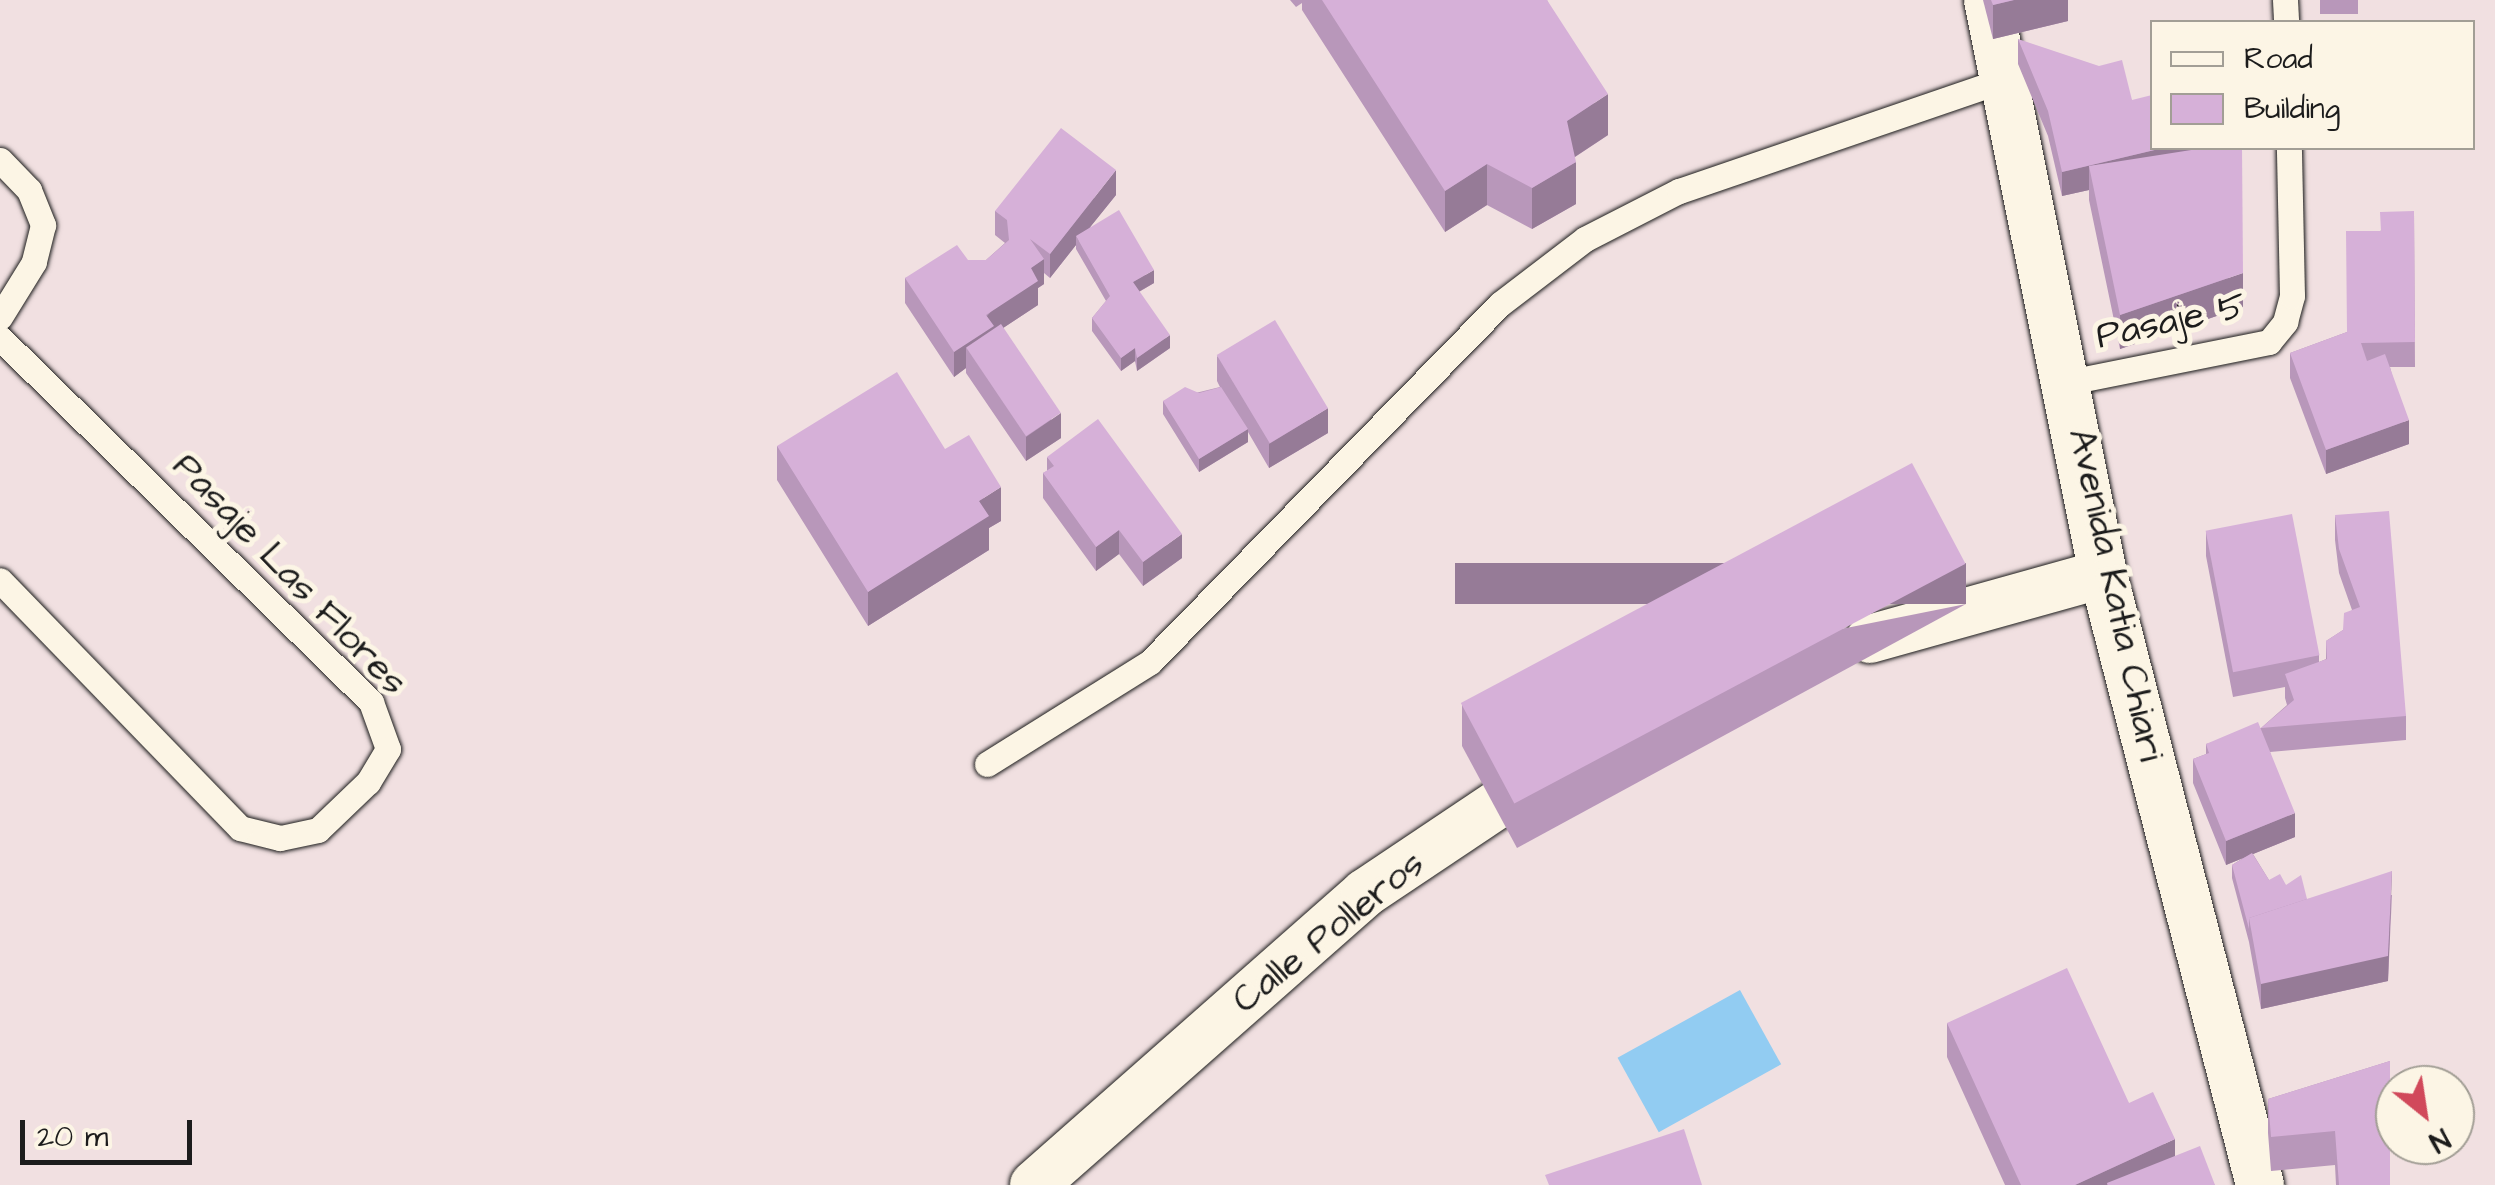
<!DOCTYPE html>
<html>
<head>
<meta charset="utf-8">
<style>
	body { margin:0 }
	#map { position:relative; width:2495px; height:1185px; overflow:hidden; background:#f1e0e1; font-family:"Architects Daughter",sans-serif }
	div>[style] { position:absolute }
	[style*='--x'] { left:calc(var(--x)*1px); top:calc(var(--y)*1px); width:calc(var(--w)*1px); rotate:calc(var(--a)*1deg) }
	.water>* { inset:0; background:#92ccf2; transform-origin:0 0 }
	.roads { filter:drop-shadow(0 0 2px #1c1c1c) drop-shadow(0 0 2px #1c1c1c) }
	.service>* { height:25px; margin:-12.5px; padding:0 12.5px; transform-origin:12.5px; border-radius:12.5px; background:#fcf5e5 }
	.minor>* { height:48px; margin:-24px; padding:0 24px; transform-origin:24px; border-radius:24px; background:#fcf5e5 }
	.wall>* { inset:0; background:#b897ba; transform-origin:0 0 }
	.shaded-wall>* { inset:0; background:#967b97; transform-origin:0 0 }
	.building>* { inset:0; background:#d6b0d8; transform-origin:0 0 }
	span { translate:-50% -50%; white-space:nowrap; text-align:center; line-height:1.15; -webkit-text-stroke:10px #fcf5e5; paint-order:stroke }
	.street-label { font-size:38px; color:#1c1c1c }
	.legend { position:absolute; left:2150px; top:20px; width:325px; height:130px; box-sizing:border-box; background:#fcf5e5; border:2px solid #a29e95; margin:0; padding:12px 18px; list-style:none; font-size:30px; color:#1c1c1c }
	.legend li { display:flex; align-items:center; gap:20px; height:50px }
	.legend b { width:50px; border:2px solid #a29e95 }
	.north { position:absolute; left:2375px; top:1065px; width:100px; height:100px; box-sizing:border-box; background:#fcf5e5; border:2px solid #a29e95; border-radius:50%; rotate:150deg; font-size:28px; font-weight:700; line-height:40px; text-align:center; color:#1c1c1c }
	.north::after { content:''; display:block; margin:auto; width:35px; height:45px; background:#d1495b; clip-path:polygon(50% 0,100% 100%,50% 72%,0 100%) }
	.scale { position:absolute; left:20px; top:1120px; width:172px; height:45px; box-sizing:border-box; border:5px solid #1c1c1c; border-top:0; padding-left:12px; font-size:30px; line-height:35px; white-space:nowrap; color:#1c1c1c; -webkit-text-stroke:8px #fcf5e5; paint-order:stroke }
</style>
</head>
<body>
<div id="map">
	<div class="water">
		<i style="left:1740px;top:990px;width:85px;height:140px;rotate:61deg"></i>
	</div>
	<div class="roads">
		<div class="service">
			<i style="--x:2285;--y:0;--w:22;--a:87"></i>
			<i style="--x:0;--y:160;--w:42;--a:46"></i>
			<i style="--x:29;--y:190;--w:38;--a:68"></i>
			<i style="--x:43;--y:225;--w:38;--a:104"></i>
			<i style="--x:34;--y:262;--w:65;--a:121.7"></i>
			<i style="--x:0;--y:338;--w:520;--a:44.45"></i>
			<i style="--x:371;--y:702;--w:50;--a:70.1"></i>
			<i style="--x:388;--y:749;--w:39;--a:121"></i>
			<i style="--x:368;--y:782;--w:69;--a:136.2"></i>
			<i style="--x:318;--y:830;--w:39;--a:168"></i>
			<i style="--x:280;--y:838;--w:41;--a:-166"></i>
			<i style="--x:240;--y:828;--w:345;--a:-134.1"></i>
			<i style="--x:2069;--y:382;--w:204;--a:-11.3"></i>
			<i style="--x:2269;--y:342;--w:26;--a:-51"></i>
			<i style="--x:2285;--y:322;--w:27;--a:-75"></i>
			<i style="--x:2292;--y:296;--w:148;--a:-91.2"></i>
			<i style="--x:987;--y:764;--w:192;--a:-32"></i>
			<i style="--x:1150;--y:662;--w:501;--a:-45.65"></i>
			<i style="--x:1500;--y:304;--w:107;--a:-37.4"></i>
			<i style="--x:1585;--y:239;--w:106;--a:-27.1"></i>
			<i style="--x:1679;--y:191;--w:342;--a:-18.9"></i>
		</div>
		<div class="minor">
			<i style="--x:1988;--y:0;--w:585;--a:78.67"></i>
			<i style="--x:2103;--y:574;--w:631;--a:75.59"></i>
			<i style="--x:1870;--y:639;--w:242;--a:-15.6"></i>
			<i style="--x:1034;--y:1185;--w:441;--a:-41.4"></i>
			<i style="--x:1365;--y:893;--w:221;--a:-33.8"></i>
		</div>
	</div>
	<div class="wall">
		<i style="clip-path:polygon(1290px 0,1547px 0,1608px 135px,1575px 157px,1576px 204px,1532px 229px,1487px 205px,1445px 232px,1302px 10px,1302px 3px,1296px 7px)"></i>
		<i style="clip-path:polygon(1983px 0,2068px 0,2068px 21px,1993px 39px)"></i>
		<i style="left:2320px;top:0;width:38px;height:14px"></i>
		<i style="clip-path:polygon(2018px 39px,2132px 100px,2243px 307px,2120px 349px,2089px 200px,2089px 190px,2062px 196px,2048px 136px,2018px 64px)"></i>
		<i style="clip-path:polygon(1116px 195px,1090px 227px,1154px 283px,1139px 292px,1170px 348px,1137px 371px,1135px 361px,1121px 371px,1092px 331px,1092px 318px,1106px 301px,1076px 249px,1076px 245px,1050px 278px,1044px 273px,1044px 284px,1038px 288px,1038px 305px,1003px 328px,1061px 438px,1026px 461px,966px 373px,966px 368px,954px 377px,905px 303px,905px 278px,968px 260px,986px 260px,1005px 243px,995px 235px,995px 211px)"></i>
		<i style="clip-path:polygon(2414px 211px,2415px 367px,2390px 367px,2409px 444px,2326px 474px,2290px 378px,2290px 353px,2347px 332px,2380px 231px)"></i>
		<i style="clip-path:polygon(1217px 356px,1328px 433px,1269px 468px,1248px 432px,1248px 442px,1199px 472px,1163px 414px,1163px 401px,1220px 387px,1217px 381px)"></i>
		<i style="clip-path:polygon(777px 446px,945px 449px,1001px 521px,989px 528px,989px 550px,868px 626px,777px 480px)"></i>
		<i style="clip-path:polygon(1047px 457px,1182px 558px,1143px 586px,1119px 554px,1096px 571px,1043px 498px,1043px 473px,1047px 471px)"></i>
		<i style="clip-path:polygon(2335px 515px,2406px 716px,2406px 740px,2270px 752px,2295px 837px,2253px 854px,2269px 880px,2286px 885px,2307px 899px,2392px 895px,2388px 981px,2261px 1009px,2249px 942px,2232px 878px,2232px 865px,2243px 858px,2226px 865px,2193px 783px,2193px 759px,2206px 754px,2206px 744px,2261px 728px,2287px 705px,2285px 698px,2285px 687px,2233px 697px,2206px 556px,2206px 531px,2319px 655px,2319px 662px,2326px 659px,2326px 641px,2343px 630px,2352px 610px,2339px 573px,2335px 540px)"></i>
		<i style="clip-path:polygon(1966px 604px,1517px 848px,1462px 746px,1462px 705px)"></i>
		<i style="clip-path:polygon(1947px 1023px,2129px 1103px,2175px 1156px,2215px 1185px,2005px 1185px,1947px 1057px)"></i>
		<i style="clip-path:polygon(2390px 1061px,2390px 1185px,2336px 1185px,2335px 1165px,2271px 1171px,2268px 1133px,2268px 1099px)"></i>
	</div>
	<div class="shaded-wall">
		<i style="clip-path:polygon(2014px 0,2068px 0,2068px 21px,1993px 39px,1993px 5px)"></i>
		<i style="clip-path:polygon(1608px 94px,1608px 135px,1567px 162px,1567px 121px)"></i>
		<i style="clip-path:polygon(2163px 148px,2225px 148px,2089px 166px,2089px 190px,2062px 196px,2062px 172px)"></i>
		<i style="clip-path:polygon(1576px 162px,1576px 204px,1532px 229px,1532px 188px)"></i>
		<i style="clip-path:polygon(1487px 164px,1487px 205px,1445px 232px,1445px 191px)"></i>
		<i style="clip-path:polygon(1116px 170px,1116px 195px,1079px 241px,1076px 236px,1076px 245px,1050px 278px,1050px 254px)"></i>
		<i style="clip-path:polygon(1044px 259px,1044px 284px,1038px 288px,1038px 305px,994px 334px,966px 348px,966px 368px,954px 377px,954px 352px,1031px 268px)"></i>
		<i style="clip-path:polygon(1154px 270px,1154px 283px,1133px 295px,1133px 282px)"></i>
		<i style="clip-path:polygon(2243px 273px,2243px 307px,2120px 349px,2120px 315px)"></i>
		<i style="clip-path:polygon(1170px 335px,1170px 348px,1137px 371px,1137px 358px)"></i>
		<i style="clip-path:polygon(1135px 348px,1135px 361px,1121px 371px,1121px 358px)"></i>
		<i style="clip-path:polygon(1328px 408px,1328px 433px,1269px 468px,1269px 444px)"></i>
		<i style="clip-path:polygon(1061px 413px,1061px 438px,1026px 461px,1026px 437px)"></i>
		<i style="clip-path:polygon(2409px 420px,2409px 444px,2326px 474px,2326px 450px)"></i>
		<i style="clip-path:polygon(1248px 429px,1248px 442px,1199px 472px,1199px 459px)"></i>
		<i style="clip-path:polygon(1001px 487px,1001px 521px,989px 528px,989px 550px,868px 626px,868px 592px,979px 501px)"></i>
		<i style="clip-path:polygon(1119px 530px,1119px 554px,1096px 571px,1096px 547px)"></i>
		<i style="clip-path:polygon(1182px 534px,1182px 558px,1143px 586px,1143px 562px)"></i>
		<i style="left:1966px;top:563px;width:41px;height:511px;rotate:90deg"></i>
		<i style="clip-path:polygon(2295px 813px,2295px 837px,2226px 865px,2226px 841px)"></i>
		<i style="clip-path:polygon(2392px 871px,2388px 981px,2261px 1009px,2261px 984px)"></i>
		<i style="clip-path:polygon(2175px 1139px,2175px 1173px,2107px 1183px,2107px 1185px,2075px 1185px)"></i>
	</div>
	<div class="building">
		<i style="clip-path:polygon(1322px 0,1547px 0,1608px 94px,1567px 121px,1576px 162px,1532px 188px,1487px 164px,1445px 191px)"></i>
		<i style="clip-path:polygon(1991px 0,2014px 0,1993px 5px)"></i>
		<i style="clip-path:polygon(2018px 39px,2099px 66px,2122px 60px,2132px 100px,2152px 95px,2152px 148px,2163px 148px,2062px 172px,2048px 111px)"></i>
		<i style="clip-path:polygon(1061px 128px,1116px 170px,1050px 254px,1030px 239px,1044px 259px,1031px 268px,1038px 281px,986px 315px,994px 326px,954px 352px,905px 278px,957px 245px,968px 260px,986px 260px,1009px 240px,1007px 220px,995px 211px)"></i>
		<i style="clip-path:polygon(2204px 148px,2242px 148px,2243px 273px,2120px 315px,2089px 166px)"></i>
		<i style="clip-path:polygon(1119px 210px,1154px 270px,1133px 282px,1170px 335px,1137px 358px,1135px 348px,1121px 358px,1092px 318px,1110px 296px,1076px 236px)"></i>
		<i style="clip-path:polygon(2414px 211px,2415px 342px,2361px 343px,2367px 361px,2385px 354px,2409px 420px,2326px 450px,2290px 353px,2347px 332px,2346px 231px,2381px 231px,2380px 212px)"></i>
		<i style="left:1275px;top:320px;width:103px;height:68px;rotate:59deg"></i>
		<i style="left:1001px;top:324px;width:107px;height:42px;rotate:56deg"></i>
		<i style="clip-path:polygon(897px 372px,945px 449px,969px 435px,1001px 487px,979px 501px,989px 516px,868px 592px,777px 446px)"></i>
		<i style="clip-path:polygon(1185px 387px,1199px 393px,1221px 387px,1248px 429px,1199px 459px,1163px 401px)"></i>
		<i style="clip-path:polygon(1098px 419px,1182px 534px,1143px 562px,1119px 530px,1096px 547px,1043px 473px,1054px 466px,1047px 457px)"></i>
		<i style="left:1912px;top:463px;width:114px;height:511px;rotate:62deg"></i>
		<i style="clip-path:polygon(2389px 511px,2406px 716px,2261px 728px,2294px 700px,2285px 674px,2327px 659px,2326px 641px,2343px 630px,2344px 613px,2360px 607px,2339px 549px,2335px 515px)"></i>
		<i style="left:2292px;top:514px;width:144px;height:88px;rotate:79deg"></i>
		<i style="clip-path:polygon(2258px 722px,2295px 813px,2226px 841px,2193px 759px,2209px 753px,2206px 744px)"></i>
		<i style="clip-path:polygon(2252px 853px,2269px 880px,2280px 874px,2286px 885px,2301px 875px,2307px 899px,2249px 918px,2249px 929px,2232px 865px)"></i>
		<i style="clip-path:polygon(2392px 871px,2388px 956px,2261px 984px,2249px 918px)"></i>
		<i style="clip-path:polygon(2067px 968px,2129px 1103px,2153px 1092px,2175px 1139px,2075px 1185px,2021px 1185px,1947px 1023px)"></i>
		<i style="clip-path:polygon(2390px 1061px,2390px 1185px,2339px 1185px,2335px 1131px,2271px 1137px,2268px 1099px)"></i>
		<i style="clip-path:polygon(1684px 1129px,1702px 1185px,1549px 1185px,1545px 1175px)"></i>
		<i style="clip-path:polygon(2200px 1146px,2215px 1185px,2108px 1185px,2107px 1183px)"></i>
	</div>
	<div class="street-label">
		<span style="left:2171px;top:322px;rotate:-12deg">Pasaje 5</span>
		<span style="left:289px;top:575px;rotate:46deg">Pasaje Las Flores</span>
		<span style="left:2115px;top:595px;rotate:78deg">Avenida Katia Chiari</span>
		<span style="left:1329px;top:933px;rotate:-39deg">Calle Polleros</span>
	</div>
	<ul class="legend">
	<li><b style="height:12px;background:#fcf5e5"></b>Road</li>
	<li><b style="height:28px;background:#d6b0d8"></b>Building</li>
	</ul>
	<div class="north">N</div>
	<div class="scale">20 m</div>
</div>
</body>
</html>
